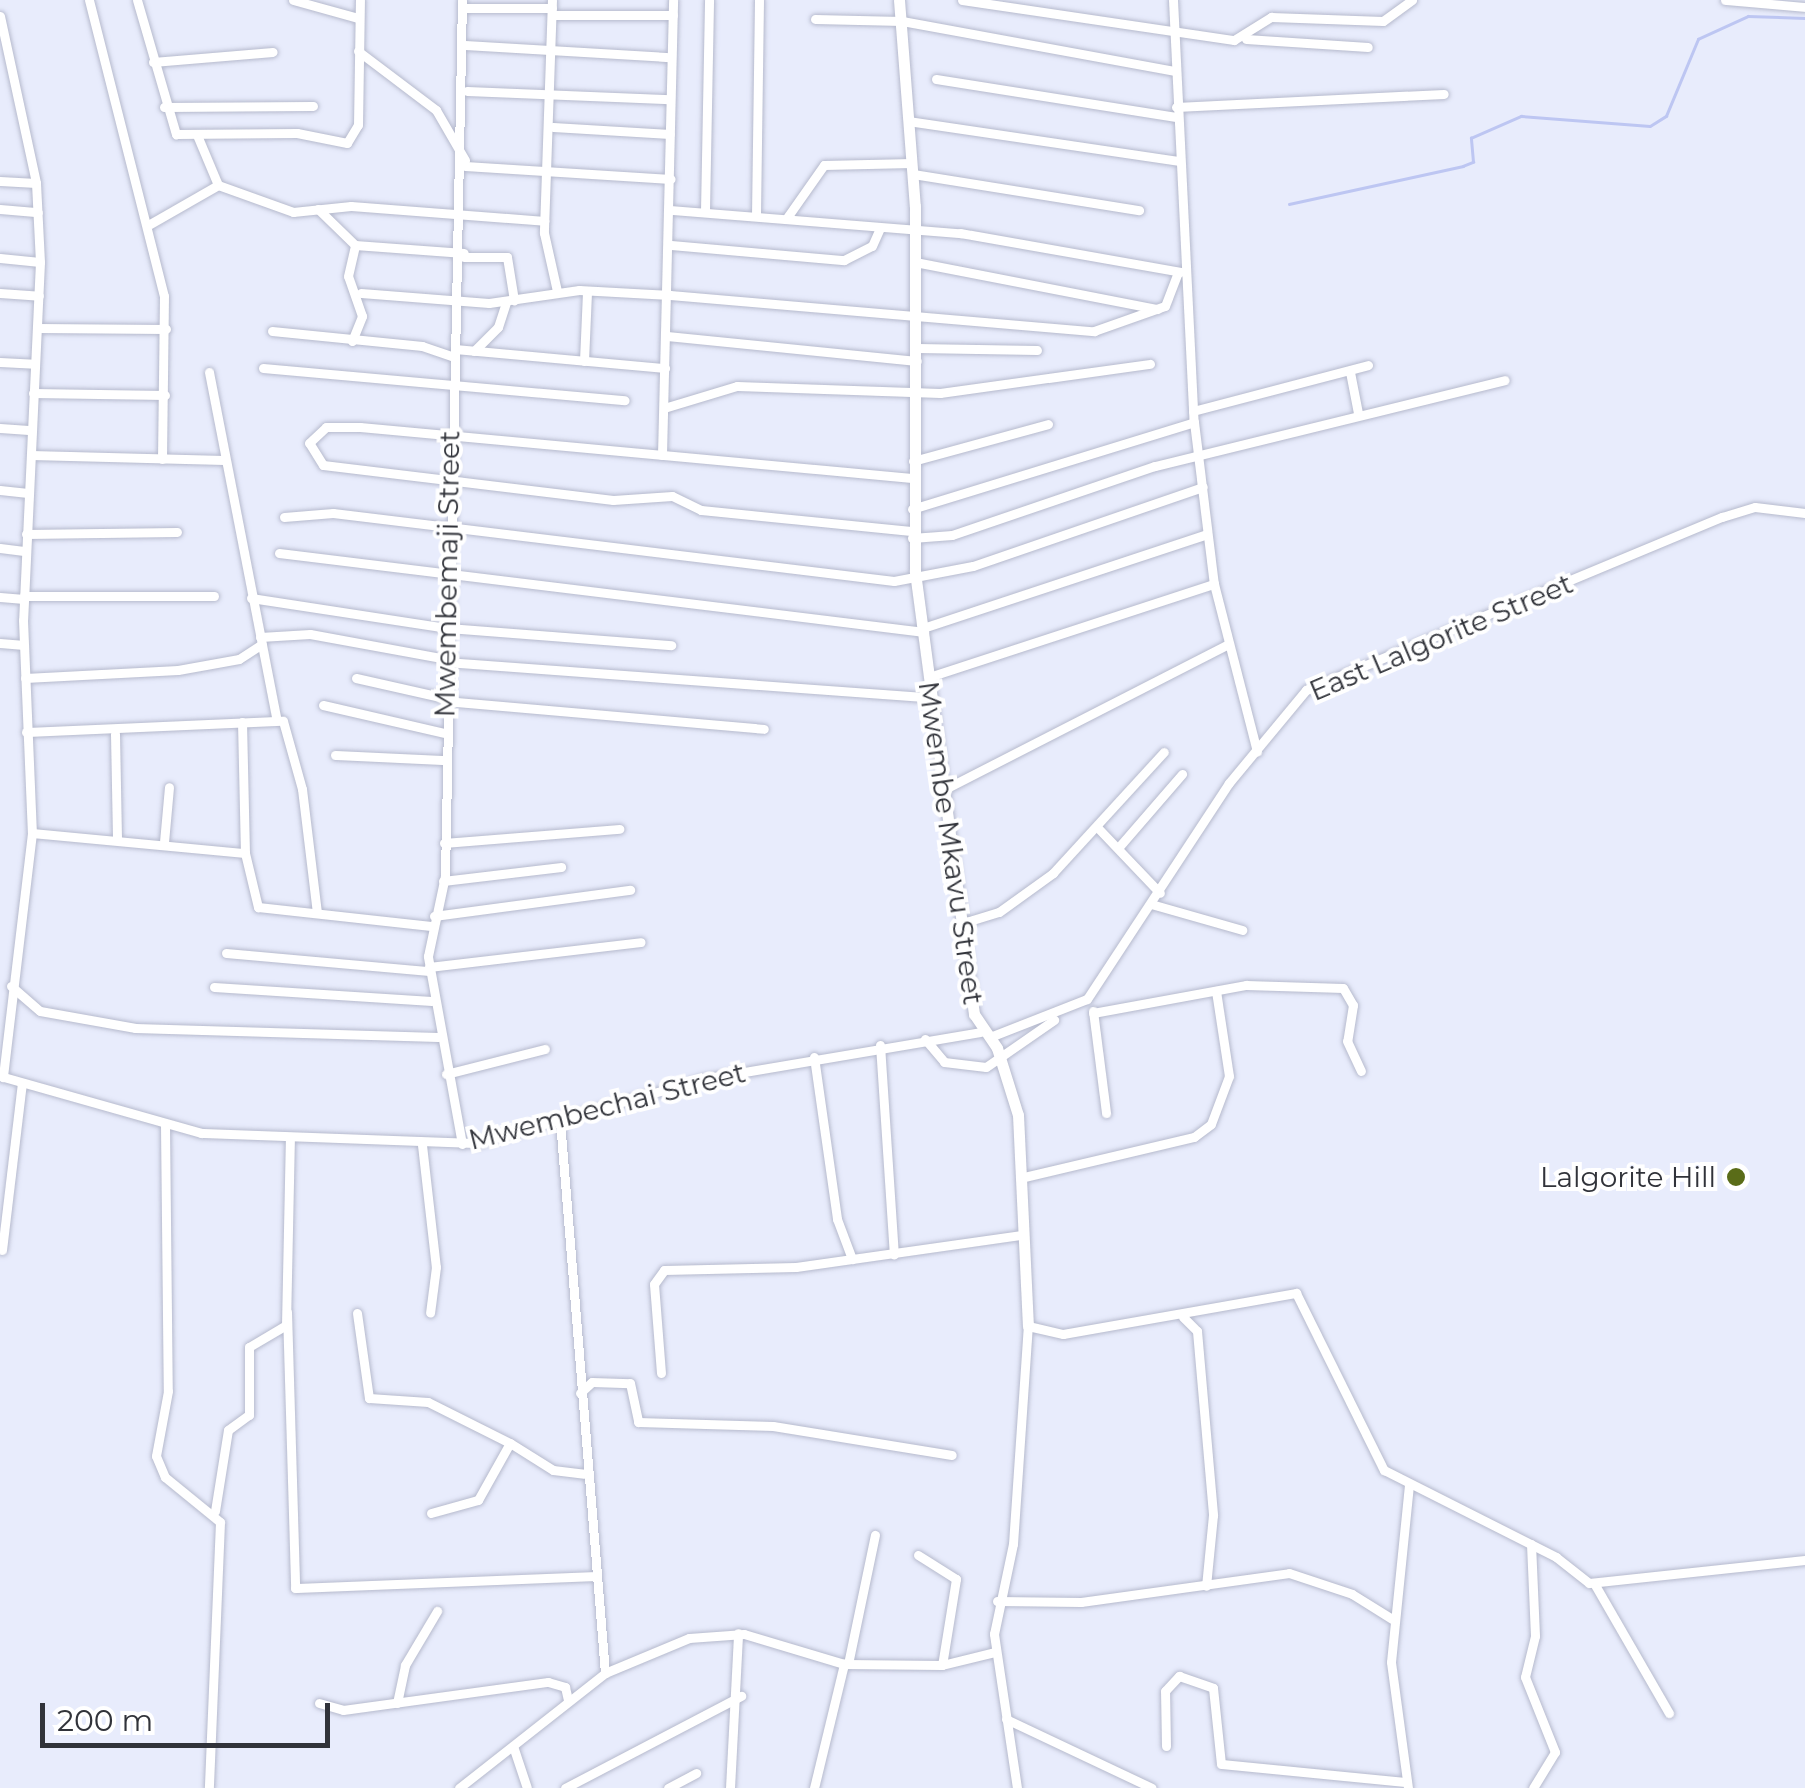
<!DOCTYPE html>
<html>
<head>
<meta charset="utf-8">
<style>
	body { margin:0 }
	#map { position:relative; width:1805px; height:1788px; overflow:hidden; background:#e8ecfc; font-family:Montserrat,sans-serif }
	div>[style] { position:absolute }
	[style*='--x'] { left:calc(var(--x)*1px); top:calc(var(--y)*1px); width:calc(var(--w)*1px); rotate:calc(var(--a)*1deg) }
	.stream>* { height:2.5px; margin:-1.25px; padding:0 1.25px; transform-origin:1.25px; border-radius:1.25px; background:#bdc6f2 }
	.roads { filter:drop-shadow(0 0 2px #b6bacd) drop-shadow(0 0 2px #b6bacd) }
	.minor>* { height:9px; margin:-4.5px; padding:0 4.5px; transform-origin:4.5px; border-radius:4.5px; background:#fff }
	.tertiary>* { height:11px; margin:-5.5px; padding:0 5.5px; transform-origin:5.5px; border-radius:5.5px; background:#fff }
	.dots>* { width:28px; height:28px; translate:-50% -50%; box-sizing:border-box; border:5px solid #fff; border-radius:50% }
	span { translate:-50% -50%; white-space:nowrap; text-align:center; line-height:1.15; -webkit-text-stroke:8px #fff; paint-order:stroke }
	.street-label { font-size:28px; color:#31333a }
	.poi-label { font-size:28px; color:#31333a }
	.right { translate:-100% -50%; text-align:right }
	.scale { position:absolute; left:40px; top:1703px; width:290px; height:45px; box-sizing:border-box; border:5px solid #31333a; border-top:0; padding-left:12px; font-size:30px; line-height:35px; white-space:nowrap; color:#31333a; -webkit-text-stroke:8px #fff; paint-order:stroke }
</style>
</head>
<body>
<div id="map">
	<div class="stream">
		<i style="--x:1289;--y:204;--w:178;--a:-12.3"></i>
		<i style="--x:1463;--y:166;--w:11;--a:-22"></i>
		<i style="--x:1473;--y:162;--w:24;--a:-95"></i>
		<i style="--x:1471;--y:138;--w:55;--a:-23.7"></i>
		<i style="--x:1521;--y:116;--w:129;--a:4.4"></i>
		<i style="--x:1650;--y:126;--w:19;--a:-32"></i>
		<i style="--x:1666;--y:116;--w:83;--a:-67.4"></i>
		<i style="--x:1698;--y:39;--w:55;--a:-24.7"></i>
		<i style="--x:1748;--y:16;--w:57;--a:2"></i>
	</div>
	<div class="roads">
		<div class="minor">
			<i style="--x:89;--y:0;--w:305;--a:75.8"></i>
			<i style="--x:164;--y:296;--w:163;--a:90.7"></i>
			<i style="--x:137;--y:0;--w:140;--a:73.8"></i>
			<i style="--x:176;--y:134;--w:121;--a:-0.5"></i>
			<i style="--x:297;--y:133;--w:51;--a:11.3"></i>
			<i style="--x:347;--y:143;--w:21;--a:-59"></i>
			<i style="--x:358;--y:125;--w:125;--a:-89.1"></i>
			<i style="--x:293;--y:0;--w:67;--a:15.5"></i>
			<i style="--x:552;--y:0;--w:233;--a:92"></i>
			<i style="--x:544;--y:233;--w:59;--a:77.4"></i>
			<i style="--x:962;--y:0;--w:275;--a:8.4"></i>
			<i style="--x:1234;--y:40;--w:44;--a:-31.9"></i>
			<i style="--x:1271;--y:17;--w:112;--a:2"></i>
			<i style="--x:1383;--y:21;--w:36;--a:-36"></i>
			<i style="--x:1173;--y:0;--w:423;--a:87.2"></i>
			<i style="--x:1194;--y:422;--w:163;--a:83"></i>
			<i style="--x:1214;--y:584;--w:173;--a:75.6"></i>
			<i style="--x:1725;--y:0;--w:80;--a:5"></i>
			<i style="--x:463;--y:8;--w:89;--a:0"></i>
			<i style="--x:552;--y:15;--w:121;--a:0"></i>
			<i style="--x:0;--y:16;--w:171;--a:77.8"></i>
			<i style="--x:36;--y:183;--w:79;--a:87.1"></i>
			<i style="--x:40;--y:262;--w:358;--a:92.7"></i>
			<i style="--x:23;--y:620;--w:213;--a:87.6"></i>
			<i style="--x:32;--y:833;--w:246;--a:96.8"></i>
			<i style="--x:815;--y:19;--w:87;--a:1.3"></i>
			<i style="--x:902;--y:21;--w:278;--a:10.4"></i>
			<i style="--x:1246;--y:39;--w:122;--a:3.8"></i>
			<i style="--x:465;--y:45;--w:205;--a:3.4"></i>
			<i style="--x:358;--y:51;--w:98;--a:37.1"></i>
			<i style="--x:436;--y:110;--w:58;--a:59.9"></i>
			<i style="--x:153;--y:62;--w:120;--a:-4.8"></i>
			<i style="--x:936;--y:79;--w:243;--a:9"></i>
			<i style="--x:467;--y:91;--w:203;--a:2.3"></i>
			<i style="--x:164;--y:107;--w:149;--a:-0.4"></i>
			<i style="--x:1176;--y:107;--w:268;--a:-2.8"></i>
			<i style="--x:908;--y:121;--w:273;--a:8.4"></i>
			<i style="--x:553;--y:127;--w:117;--a:3.4"></i>
			<i style="--x:197;--y:135;--w:54;--a:67.2"></i>
			<i style="--x:218;--y:185;--w:80;--a:19.8"></i>
			<i style="--x:293;--y:212;--w:58;--a:-5.9"></i>
			<i style="--x:351;--y:206;--w:194;--a:4.4"></i>
			<i style="--x:465;--y:166;--w:206;--a:3.6"></i>
			<i style="--x:913;--y:174;--w:229;--a:9.1"></i>
			<i style="--x:0;--y:181;--w:36;--a:3"></i>
			<i style="--x:0;--y:209;--w:38;--a:5"></i>
			<i style="--x:318;--y:209;--w:52;--a:44.2"></i>
			<i style="--x:355;--y:245;--w:109;--a:4.2"></i>
			<i style="--x:671;--y:210;--w:290;--a:4.6"></i>
			<i style="--x:960;--y:233;--w:224;--a:10"></i>
			<i style="--x:705;--y:211;--w:211;--a:-88.9"></i>
			<i style="--x:756;--y:215;--w:215;--a:-89.2"></i>
			<i style="--x:786;--y:219;--w:66;--a:-54.9"></i>
			<i style="--x:824;--y:165;--w:88;--a:-1.3"></i>
			<i style="--x:150;--y:224;--w:78;--a:-29.8"></i>
			<i style="--x:671;--y:245;--w:174;--a:5"></i>
			<i style="--x:844;--y:260;--w:31;--a:-27"></i>
			<i style="--x:872;--y:246;--w:20;--a:-66"></i>
			<i style="--x:464;--y:257;--w:43;--a:0"></i>
			<i style="--x:507;--y:257;--w:44;--a:80.8"></i>
			<i style="--x:0;--y:258;--w:40;--a:5.7"></i>
			<i style="--x:915;--y:262;--w:247;--a:11"></i>
			<i style="--x:0;--y:293;--w:39;--a:4"></i>
			<i style="--x:361;--y:293;--w:128;--a:4.5"></i>
			<i style="--x:489;--y:303;--w:91;--a:-8.2"></i>
			<i style="--x:579;--y:290;--w:91;--a:3.1"></i>
			<i style="--x:670;--y:295;--w:426;--a:4.9"></i>
			<i style="--x:1094;--y:331;--w:75;--a:-19.4"></i>
			<i style="--x:1165;--y:306;--w:36;--a:-69"></i>
			<i style="--x:37;--y:328;--w:129;--a:0.4"></i>
			<i style="--x:272;--y:331;--w:151;--a:5.7"></i>
			<i style="--x:422;--y:346;--w:34;--a:19"></i>
			<i style="--x:667;--y:336;--w:251;--a:5.7"></i>
			<i style="--x:352;--y:341;--w:27;--a:-68"></i>
			<i style="--x:362;--y:316;--w:42;--a:-109.3"></i>
			<i style="--x:348;--y:276;--w:32;--a:-77"></i>
			<i style="--x:917;--y:348;--w:120;--a:1"></i>
			<i style="--x:455;--y:349;--w:211;--a:5.2"></i>
			<i style="--x:474;--y:351;--w:34;--a:-45"></i>
			<i style="--x:498;--y:327;--w:26;--a:-72"></i>
			<i style="--x:584;--y:361;--w:70;--a:-87.5"></i>
			<i style="--x:0;--y:362;--w:34;--a:3"></i>
			<i style="--x:263;--y:368;--w:363;--a:5.1"></i>
			<i style="--x:209;--y:372;--w:352;--a:79"></i>
			<i style="--x:1350;--y:372;--w:42;--a:79"></i>
			<i style="--x:33;--y:393;--w:132;--a:0.9"></i>
			<i style="--x:664;--y:408;--w:76;--a:-16.8"></i>
			<i style="--x:737;--y:386;--w:203;--a:2"></i>
			<i style="--x:940;--y:393;--w:212;--a:-7.9"></i>
			<i style="--x:1193;--y:411;--w:181;--a:-14.7"></i>
			<i style="--x:0;--y:428;--w:32;--a:4"></i>
			<i style="--x:31;--y:455;--w:193;--a:1.5"></i>
			<i style="--x:662;--y:455;--w:455;--a:-88.6"></i>
			<i style="--x:913;--y:461;--w:140;--a:-15.3"></i>
			<i style="--x:0;--y:490;--w:28;--a:6"></i>
			<i style="--x:912;--y:509;--w:295;--a:-17.1"></i>
			<i style="--x:284;--y:517;--w:49;--a:-4.7"></i>
			<i style="--x:333;--y:513;--w:565;--a:6.91"></i>
			<i style="--x:894;--y:581;--w:80;--a:-10.8"></i>
			<i style="--x:973;--y:566;--w:243;--a:-19"></i>
			<i style="--x:911;--y:531;--w:211;--a:-174.3"></i>
			<i style="--x:701;--y:510;--w:32;--a:-154"></i>
			<i style="--x:672;--y:496;--w:59;--a:176.1"></i>
			<i style="--x:613;--y:500;--w:292;--a:-173.1"></i>
			<i style="--x:323;--y:465;--w:26;--a:-122"></i>
			<i style="--x:309;--y:443;--w:23;--a:-43"></i>
			<i style="--x:326;--y:427;--w:34;--a:0"></i>
			<i style="--x:360;--y:427;--w:554;--a:5.28"></i>
			<i style="--x:26;--y:534;--w:151;--a:-0.8"></i>
			<i style="--x:912;--y:538;--w:40;--a:-4.3"></i>
			<i style="--x:952;--y:535;--w:214;--a:-18.8"></i>
			<i style="--x:1155;--y:466;--w:360;--a:-13.8"></i>
			<i style="--x:0;--y:548;--w:26;--a:7"></i>
			<i style="--x:279;--y:553;--w:650;--a:6.98"></i>
			<i style="--x:24;--y:596;--w:190;--a:0"></i>
			<i style="--x:0;--y:597;--w:24;--a:5"></i>
			<i style="--x:251;--y:598;--w:199;--a:8.7"></i>
			<i style="--x:448;--y:628;--w:224;--a:4.4"></i>
			<i style="--x:923;--y:628;--w:299;--a:-18.3"></i>
			<i style="--x:260;--y:637;--w:50;--a:-3.4"></i>
			<i style="--x:310;--y:634;--w:138;--a:10.4"></i>
			<i style="--x:0;--y:643;--w:24;--a:5"></i>
			<i style="--x:446;--y:662;--w:486;--a:4.2"></i>
			<i style="--x:929;--y:677;--w:300;--a:-18.1"></i>
			<i style="--x:25;--y:678;--w:153;--a:-3"></i>
			<i style="--x:178;--y:670;--w:62;--a:-10.2"></i>
			<i style="--x:239;--y:659;--w:27;--a:-33"></i>
			<i style="--x:356;--y:678;--w:91;--a:12.7"></i>
			<i style="--x:445;--y:701;--w:320;--a:5"></i>
			<i style="--x:323;--y:705;--w:124;--a:13"></i>
			<i style="--x:242;--y:722;--w:131;--a:88.7"></i>
			<i style="--x:245;--y:853;--w:56;--a:76.5"></i>
			<i style="--x:258;--y:907;--w:174;--a:6.3"></i>
			<i style="--x:26;--y:732;--w:257;--a:-2.5"></i>
			<i style="--x:283;--y:721;--w:71;--a:74.4"></i>
			<i style="--x:302;--y:789;--w:125;--a:83.1"></i>
			<i style="--x:115;--y:734;--w:105;--a:88.9"></i>
			<i style="--x:335;--y:755;--w:108;--a:2.7"></i>
			<i style="--x:947;--y:788;--w:314;--a:-27.1"></i>
			<i style="--x:1097;--y:827;--w:91;--a:46.3"></i>
			<i style="--x:32;--y:833;--w:214;--a:5.4"></i>
			<i style="--x:164;--y:842;--w:55;--a:-84.8"></i>
			<i style="--x:444;--y:843;--w:176;--a:-4.6"></i>
			<i style="--x:1118;--y:848;--w:98;--a:-49.1"></i>
			<i style="--x:443;--y:881;--w:119;--a:-6.8"></i>
			<i style="--x:1151;--y:904;--w:95;--a:15.9"></i>
			<i style="--x:434;--y:916;--w:198;--a:-7.6"></i>
			<i style="--x:966;--y:922;--w:34;--a:-17"></i>
			<i style="--x:999;--y:912;--w:67;--a:-35.8"></i>
			<i style="--x:1053;--y:873;--w:164;--a:-47.5"></i>
			<i style="--x:226;--y:953;--w:204;--a:5.1"></i>
			<i style="--x:429;--y:967;--w:213;--a:-6.7"></i>
			<i style="--x:11;--y:986;--w:38;--a:41"></i>
			<i style="--x:40;--y:1011;--w:97;--a:10.1"></i>
			<i style="--x:135;--y:1028;--w:303;--a:1.7"></i>
			<i style="--x:214;--y:987;--w:218;--a:3.7"></i>
			<i style="--x:1093;--y:1011;--w:103;--a:82.7"></i>
			<i style="--x:1093;--y:1013;--w:156;--a:-10.4"></i>
			<i style="--x:1246;--y:985;--w:97;--a:1.8"></i>
			<i style="--x:1343;--y:988;--w:20;--a:60"></i>
			<i style="--x:1353;--y:1005;--w:36;--a:99"></i>
			<i style="--x:1347;--y:1041;--w:33;--a:65"></i>
			<i style="--x:990;--y:1037;--w:104;--a:-21.4"></i>
			<i style="--x:1087;--y:999;--w:258;--a:-56.7"></i>
			<i style="--x:1229;--y:783;--w:121;--a:-50.4"></i>
			<i style="--x:1306;--y:690;--w:451;--a:-22.6"></i>
			<i style="--x:1722;--y:517;--w:34;--a:-17"></i>
			<i style="--x:1755;--y:507;--w:50;--a:6.8"></i>
			<i style="--x:925;--y:1039;--w:30;--a:50"></i>
			<i style="--x:944;--y:1062;--w:42;--a:6.8"></i>
			<i style="--x:986;--y:1067;--w:83;--a:-34.7"></i>
			<i style="--x:880;--y:1045;--w:210;--a:86.2"></i>
			<i style="--x:814;--y:1057;--w:164;--a:81.9"></i>
			<i style="--x:837;--y:1219;--w:43;--a:69.4"></i>
			<i style="--x:446;--y:1074;--w:102;--a:-14.2"></i>
			<i style="--x:0;--y:1076;--w:209;--a:15.8"></i>
			<i style="--x:201;--y:1133;--w:276;--a:2.1"></i>
			<i style="--x:477;--y:1143;--w:235;--a:-15.8"></i>
			<i style="--x:703;--y:1079;--w:281;--a:-9.6"></i>
			<i style="--x:560;--y:1121;--w:554;--a:85.34"></i>
			<i style="--x:165;--y:1125;--w:266;--a:89.4"></i>
			<i style="--x:168;--y:1391;--w:66;--a:100.5"></i>
			<i style="--x:156;--y:1456;--w:23;--a:67"></i>
			<i style="--x:165;--y:1477;--w:71;--a:39.3"></i>
			<i style="--x:220;--y:1522;--w:266;--a:92.4"></i>
			<i style="--x:462;--y:1144;--w:191;--a:-100.3"></i>
			<i style="--x:428;--y:956;--w:82;--a:-78"></i>
			<i style="--x:445;--y:876;--w:876;--a:-88.89"></i>
			<i style="--x:422;--y:1145;--w:123;--a:83.5"></i>
			<i style="--x:436;--y:1267;--w:46;--a:97.4"></i>
			<i style="--x:1020;--y:1178;--w:179;--a:-13.3"></i>
			<i style="--x:1194;--y:1137;--w:21;--a:-37"></i>
			<i style="--x:1211;--y:1124;--w:51;--a:-69.4"></i>
			<i style="--x:1229;--y:1076;--w:86;--a:-98.7"></i>
			<i style="--x:2;--y:1250;--w:168;--a:-83.2"></i>
			<i style="--x:287;--y:1312;--w:276;--a:88.3"></i>
			<i style="--x:295;--y:1588;--w:297;--a:-2.3"></i>
			<i style="--x:357;--y:1313;--w:86;--a:82"></i>
			<i style="--x:369;--y:1398;--w:59;--a:3.9"></i>
			<i style="--x:428;--y:1402;--w:92;--a:26.6"></i>
			<i style="--x:1183;--y:1317;--w:20;--a:45"></i>
			<i style="--x:1197;--y:1331;--w:185;--a:85"></i>
			<i style="--x:1213;--y:1515;--w:71;--a:95.6"></i>
			<i style="--x:1028;--y:1326;--w:36;--a:13"></i>
			<i style="--x:1063;--y:1334;--w:237;--a:-10"></i>
			<i style="--x:1296;--y:1293;--w:198;--a:63.6"></i>
			<i style="--x:1384;--y:1470;--w:193;--a:26.8"></i>
			<i style="--x:1556;--y:1557;--w:42;--a:38.2"></i>
			<i style="--x:1589;--y:1583;--w:217;--a:-6.1"></i>
			<i style="--x:661;--y:1373;--w:89;--a:-94.5"></i>
			<i style="--x:654;--y:1284;--w:17;--a:-54"></i>
			<i style="--x:664;--y:1270;--w:132;--a:-1.3"></i>
			<i style="--x:796;--y:1267;--w:228;--a:-8.1"></i>
			<i style="--x:580;--y:1393;--w:16;--a:-43"></i>
			<i style="--x:592;--y:1382;--w:38;--a:2"></i>
			<i style="--x:630;--y:1383;--w:40;--a:78"></i>
			<i style="--x:638;--y:1422;--w:135;--a:1.7"></i>
			<i style="--x:773;--y:1426;--w:181;--a:9.2"></i>
			<i style="--x:215;--y:1511;--w:82;--a:-80.9"></i>
			<i style="--x:228;--y:1430;--w:26;--a:-36"></i>
			<i style="--x:249;--y:1415;--w:68;--a:-90"></i>
			<i style="--x:249;--y:1347;--w:43;--a:-30.7"></i>
			<i style="--x:286;--y:1325;--w:186;--a:-88.8"></i>
			<i style="--x:431;--y:1513;--w:49;--a:-15.5"></i>
			<i style="--x:478;--y:1500;--w:65;--a:-60.7"></i>
			<i style="--x:510;--y:1443;--w:51;--a:32.1"></i>
			<i style="--x:553;--y:1470;--w:31;--a:7"></i>
			<i style="--x:1531;--y:1544;--w:92;--a:87.5"></i>
			<i style="--x:1535;--y:1636;--w:42;--a:103.7"></i>
			<i style="--x:1525;--y:1677;--w:81;--a:68.2"></i>
			<i style="--x:1555;--y:1752;--w:42;--a:121.4"></i>
			<i style="--x:918;--y:1555;--w:45;--a:32.3"></i>
			<i style="--x:956;--y:1579;--w:87;--a:99.2"></i>
			<i style="--x:1595;--y:1585;--w:148;--a:60"></i>
			<i style="--x:997;--y:1601;--w:84;--a:0.7"></i>
			<i style="--x:1081;--y:1602;--w:210;--a:-7.9"></i>
			<i style="--x:1289;--y:1573;--w:66;--a:18.4"></i>
			<i style="--x:1352;--y:1594;--w:47;--a:32"></i>
			<i style="--x:848;--y:1664;--w:132;--a:-78.2"></i>
			<i style="--x:319;--y:1703;--w:25;--a:16"></i>
			<i style="--x:343;--y:1710;--w:207;--a:-7.8"></i>
			<i style="--x:548;--y:1682;--w:18;--a:16"></i>
			<i style="--x:565;--y:1687;--w:13;--a:77"></i>
			<i style="--x:397;--y:1703;--w:39;--a:-78"></i>
			<i style="--x:405;--y:1665;--w:63;--a:-59.3"></i>
			<i style="--x:1006;--y:1719;--w:161;--a:25.3"></i>
			<i style="--x:513;--y:1746;--w:44;--a:71.6"></i>
			<i style="--x:1166;--y:1746;--w:55;--a:-91"></i>
			<i style="--x:1165;--y:1691;--w:21;--a:-47"></i>
			<i style="--x:1179;--y:1676;--w:36;--a:19"></i>
			<i style="--x:1213;--y:1688;--w:76;--a:84"></i>
			<i style="--x:1221;--y:1764;--w:183;--a:5.6"></i>
			<i style="--x:459;--y:1788;--w:186;--a:-38.2"></i>
			<i style="--x:605;--y:1673;--w:91;--a:-22.6"></i>
			<i style="--x:689;--y:1638;--w:55;--a:-4.2"></i>
			<i style="--x:744;--y:1634;--w:104;--a:16.7"></i>
			<i style="--x:844;--y:1664;--w:98;--a:0.6"></i>
			<i style="--x:942;--y:1665;--w:55;--a:-13.8"></i>
			<i style="--x:565;--y:1788;--w:199;--a:-27.6"></i>
			<i style="--x:668;--y:1788;--w:32;--a:-28"></i>
			<i style="--x:730;--y:1788;--w:155;--a:-87"></i>
			<i style="--x:814;--y:1788;--w:128;--a:-76.4"></i>
			<i style="--x:1017;--y:1788;--w:156;--a:-98.5"></i>
			<i style="--x:994;--y:1634;--w:92;--a:-78.1"></i>
			<i style="--x:1013;--y:1544;--w:219;--a:-86.1"></i>
			<i style="--x:1408;--y:1788;--w:127;--a:-97.7"></i>
			<i style="--x:1391;--y:1662;--w:178;--a:-84.2"></i>
		</div>
		<div class="tertiary">
			<i style="--x:899;--y:0;--w:207;--a:85.6"></i>
			<i style="--x:915;--y:206;--w:366;--a:90"></i>
			<i style="--x:915;--y:572;--w:446;--a:82.4"></i>
			<i style="--x:974;--y:1014;--w:41;--a:55.9"></i>
			<i style="--x:997;--y:1048;--w:70;--a:72.6"></i>
			<i style="--x:1018;--y:1115;--w:211;--a:87.3"></i>
		</div>
	</div>
	<div class="dots">
		<i style="left:1736px;top:1177px;background:#5a6c18"></i>
	</div>
	<div class="street-label">
		<span style="left:447px;top:574px;rotate:-89deg">Mwembemaji Street</span>
		<span style="left:1441px;top:637px;rotate:-23deg">East Lalgorite Street</span>
		<span style="left:951px;top:843px;rotate:82deg">Mwembe Mkavu Street</span>
		<span style="left:607px;top:1106px;rotate:-14deg">Mwembechai Street</span>
	</div>
	<div class="poi-label">
		<span class="right" style="left:1716px;top:1177px">Lalgorite Hill</span>
	</div>
	<div class="scale">200 m</div>
</div>
</body>
</html>
